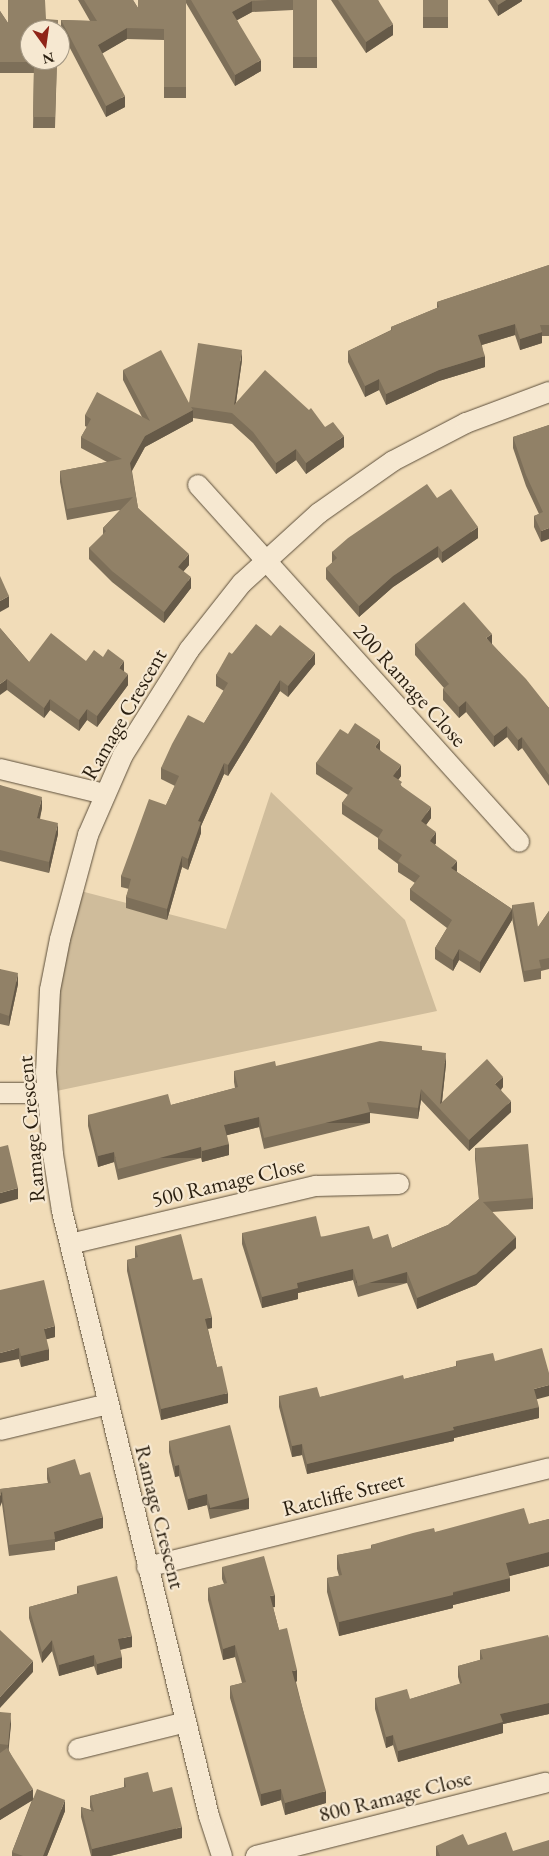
<!DOCTYPE html>
<html>
<head>
<meta charset="utf-8">
<style>
	body { margin:0 }
	#map { position:relative; width:549px; height:1856px; overflow:hidden; background:#f1dcb8; font-family:"EB Garamond",serif }
	div>[style] { position:absolute }
	[style*='--x'] { left:calc(var(--x)*1px); top:calc(var(--y)*1px); width:calc(var(--w)*1px); rotate:calc(var(--a)*1deg) }
	.green>* { inset:0; background:#cfbc9b }
	.roads { filter:drop-shadow(0 0 1px #5c4e3a) drop-shadow(0 0 1px #5c4e3a) }
	.minor>* { height:20px; margin:-10px; padding:0 10px; transform-origin:10px; border-radius:10px; background:#f6e8d1 }
	.wall>* { inset:0; background:#7d6f59; transform-origin:0 0 }
	.shaded-wall>* { inset:0; background:#665a48; transform-origin:0 0 }
	.building>* { inset:0; background:#918167; transform-origin:0 0 }
	span { translate:-50% -50%; white-space:nowrap; text-align:center; line-height:1.15; -webkit-text-stroke:4.5px #f6e8d1; paint-order:stroke }
	.street-label { font-size:22px; color:#2a1f10 }
	.north { position:absolute; left:20px; top:20px; width:50px; height:50px; box-sizing:border-box; background:#f6e8d1; border:1px solid #a49884; border-radius:50%; rotate:166deg; font-size:14px; font-weight:700; line-height:20px; text-align:center; color:#2a1f10 }
	.north::after { content:''; display:block; margin:auto; width:18px; height:22px; background:#8f2418; clip-path:polygon(50% 0,100% 100%,50% 72%,0 100%) }
</style>
</head>
<body>
<div id="map">
	<div class="green">
		<i style="clip-path:polygon(271px 792px,405px 920px,437px 1011px,47px 1093px,73px 889px,226px 929px)"></i>
	</div>
	<div class="roads">
		<div class="minor">
			<i style="--x:198;--y:485;--w:480;--a:48"></i>
			<i style="--x:0;--y:769;--w:107;--a:13.5"></i>
			<i style="--x:0;--y:1093;--w:47;--a:0"></i>
			<i style="--x:70;--y:1244;--w:253;--a:-13.3"></i>
			<i style="--x:316;--y:1186;--w:83;--a:-1.4"></i>
			<i style="--x:0;--y:1430;--w:111;--a:-13.5"></i>
			<i style="--x:147;--y:1567;--w:414;--a:-13.8"></i>
			<i style="--x:78;--y:1749;--w:111;--a:-14"></i>
			<i style="--x:222;--y:1856;--w:42;--a:-108"></i>
			<i style="--x:209;--y:1816;--w:623;--a:-103.66"></i>
			<i style="--x:62;--y:1211;--w:58;--a:-99"></i>
			<i style="--x:53;--y:1154;--w:82;--a:-94.9"></i>
			<i style="--x:46;--y:1072;--w:82;--a:-87.2"></i>
			<i style="--x:50;--y:990;--w:52;--a:-78.9"></i>
			<i style="--x:60;--y:939;--w:108;--a:-74.9"></i>
			<i style="--x:88;--y:835;--w:87;--a:-66.4"></i>
			<i style="--x:123;--y:755;--w:124;--a:-57.8"></i>
			<i style="--x:189;--y:650;--w:85;--a:-51.7"></i>
			<i style="--x:242;--y:583;--w:104;--a:-42.3"></i>
			<i style="--x:319;--y:513;--w:90;--a:-35.1"></i>
			<i style="--x:393;--y:461;--w:82;--a:-27.5"></i>
			<i style="--x:466;--y:423;--w:89;--a:-20.5"></i>
			<i style="--x:256;--y:1856;--w:298;--a:-14.2"></i>
		</div>
	</div>
	<div class="wall">
		<i style="clip-path:polygon(78px 0,133px 0,138px 8px,138px 0,317px 0,317px 68px,293px 68px,293px 10px,252px 12px,237px 20px,261px 71px,235px 86px,186px 3px,186px 98px,164px 98px,164px 40px,127px 39px,102px 53px,125px 107px,106px 117px,61px 31px,61px 20px,90px 21px)"></i>
		<i style="clip-path:polygon(331px 0,378px 0,393px 35px,366px 53px)"></i>
		<i style="left:423px;top:0;width:25px;height:28px"></i>
		<i style="clip-path:polygon(488px 0,522px 0,522px 1px,498px 16px)"></i>
		<i style="clip-path:polygon(0 11px,8px 23px,46px 19px,57px 60px,55px 128px,33px 128px,34px 73px,0 73px)"></i>
		<i style="clip-path:polygon(549px 262px,549px 336px,542px 336px,542px 343px,520px 350px,515px 335px,482px 345px,485px 367px,439px 381px,386px 405px,379px 390px,365px 397px,348px 362px,348px 351px,391px 330px,391px 327px,437px 308px,437px 302px,549px 265px)"></i>
		<i style="clip-path:polygon(242px 360px,236px 403px,325px 427px,344px 447px,306px 474px,296px 460px,276px 474px,253px 443px,232px 424px,193px 418px,193px 421px,145px 447px,132px 471px,138px 508px,189px 565px,183px 571px,191px 588px,164px 623px,112px 582px,89px 559px,89px 548px,103px 535px,103px 528px,120px 510px,67px 520px,60px 482px,60px 471px,107px 462px,81px 448px,81px 437px,87px 427px,85px 426px,85px 415px,142px 417px,123px 380px,123px 370px,189px 403px)"></i>
		<i style="clip-path:polygon(549px 425px,541px 542px,534px 527px,534px 516px,539px 514px,526px 486px,513px 448px,513px 437px)"></i>
		<i style="clip-path:polygon(437px 498px,478px 538px,442px 563px,438px 557px,393px 587px,359px 617px,326px 579px,326px 568px,332px 563px,332px 552px)"></i>
		<i style="clip-path:polygon(0 628px,29px 662px,86px 661px,103px 657px,124px 671px,128px 685px,97px 727px,87px 720px,79px 731px,50px 710px,44px 718px,7px 690px)"></i>
		<i style="clip-path:polygon(271px 636px,315px 664px,288px 697px,280px 691px,228px 776px,224px 774px,201px 826px,201px 833px,188px 870px,182px 867px,167px 920px,126px 908px,126px 897px,129px 889px,121px 887px,121px 876px,166px 805px,175px 786px,161px 779px,161px 768px,204px 723px,224px 691px,216px 686px,216px 675px,232px 654px)"></i>
		<i style="clip-path:polygon(415px 644px,492px 644px,549px 708px,549px 786px,522px 748px,518px 751px,507px 737px,494px 747px,466px 712px,459px 718px,443px 700px,443px 689px,444px 688px,415px 655px)"></i>
		<i style="clip-path:polygon(348px 734px,380px 750px,401px 776px,398px 780px,402px 787px,431px 818px,426px 825px,436px 843px,435px 845px,457px 872px,512px 909px,512px 905px,538px 927px,549px 911px,549px 969px,541px 971px,541px 979px,524px 982px,512px 918px,512px 920px,480px 973px,459px 960px,453px 971px,435px 959px,435px 948px,447px 928px,410px 900px,410px 889px,415px 883px,398px 872px,398px 864px,378px 849px,378px 838px,342px 814px,342px 803px,348px 795px,316px 774px,316px 763px)"></i>
		<i style="clip-path:polygon(0 785px,42px 808px,40px 819px,58px 834px,49px 873px,0 861px)"></i>
		<i style="clip-path:polygon(0 969px,18px 984px,9px 1026px,0 1024px)"></i>
		<i style="clip-path:polygon(422px 1050px,446px 1064px,442px 1102px,503px 1087px,501px 1090px,511px 1112px,469px 1151px,421px 1100px,418px 1119px,370px 1113px,370px 1123px,264px 1149px,259px 1127px,227px 1135px,229px 1155px,202px 1162px,201px 1158px,118px 1180px,114px 1162px,98px 1167px,88px 1126px,88px 1115px,171px 1105px,235px 1088px,234px 1082px,234px 1071px)"></i>
		<i style="clip-path:polygon(475px 1148px,533px 1198px,533px 1209px,492px 1212px,516px 1248px,476px 1285px,417px 1309px,407px 1283px,358px 1297px,353px 1280px,298px 1293px,298px 1299px,262px 1308px,242px 1244px,242px 1233px,373px 1239px,392px 1248px,448px 1225px,479px 1199px,475px 1159px)"></i>
		<i style="clip-path:polygon(135px 1246px,193px 1280px,212px 1328px,208px 1329px,217px 1367px,228px 1403px,161px 1420px,127px 1271px,127px 1260px,135px 1258px)"></i>
		<i style="clip-path:polygon(0 1290px,55px 1337px,46px 1339px,49px 1360px,21px 1367px)"></i>
		<i style="clip-path:polygon(456px 1361px,495px 1361px,537px 1400px,539px 1418px,454px 1438px,454px 1441px,307px 1474px,302px 1455px,292px 1457px,279px 1407px,279px 1396px,320px 1397px,404px 1379px,456px 1366px)"></i>
		<i style="clip-path:polygon(169px 1441px,249px 1509px,210px 1519px,207px 1505px,188px 1510px,179px 1476px,175px 1477px,169px 1452px)"></i>
		<i style="clip-path:polygon(47px 1468px,80px 1475px,103px 1528px,55px 1542px,55px 1550px,9px 1556px,0 1489px,48px 1483px,47px 1479px)"></i>
		<i style="clip-path:polygon(549px 1519px,549px 1566px,509px 1576px,510px 1591px,453px 1605px,453px 1608px,339px 1636px,327px 1592px,327px 1578px,339px 1576px,337px 1569px,337px 1555px,371px 1549px,371px 1545px,435px 1532px,529px 1524px)"></i>
		<i style="clip-path:polygon(222px 1567px,275px 1607px,273px 1607px,279px 1630px,297px 1681px,296px 1682px,326px 1803px,285px 1815px,281px 1800px,261px 1806px,230px 1698px,230px 1686px,242px 1683px,235px 1657px,223px 1660px,208px 1600px,208px 1588px,224px 1584px,222px 1579px)"></i>
		<i style="clip-path:polygon(77px 1586px,132px 1647px,120px 1650px,122px 1668px,97px 1675px,94px 1666px,59px 1676px,52px 1651px,42px 1663px,29px 1618px,29px 1607px,77px 1594px)"></i>
		<i style="clip-path:polygon(549px 1638px,549px 1714px,503px 1724px,503px 1733px,398px 1762px,393px 1745px,386px 1748px,375px 1709px,375px 1698px,410px 1699px,460px 1684px,458px 1677px,458px 1666px,480px 1660px,480px 1650px)"></i>
		<i style="clip-path:polygon(0 1712px,11px 1724px,8px 1749px,33px 1798px,65px 1811px,47px 1856px,12px 1856px,12px 1852px,32px 1800px,0 1820px)"></i>
		<i style="clip-path:polygon(124px 1778px,153px 1792px,182px 1838px,110px 1856px,91px 1856px,81px 1817px,81px 1807px,91px 1810px,90px 1807px,90px 1796px,124px 1787px)"></i>
		<i style="clip-path:polygon(468px 1845px,513px 1851px,549px 1856px,436px 1856px,436px 1846px)"></i>
	</div>
	<div class="shaded-wall">
		<i style="clip-path:polygon(506px 0,522px 0,522px 1px,498px 16px,498px 5px)"></i>
		<i style="clip-path:polygon(252px 1px,252px 12px,232px 23px,232px 12px)"></i>
		<i style="clip-path:polygon(393px 24px,393px 35px,366px 53px,366px 42px)"></i>
		<i style="clip-path:polygon(127px 28px,127px 39px,98px 56px,98px 45px)"></i>
		<i style="clip-path:polygon(261px 60px,261px 71px,235px 86px,235px 75px)"></i>
		<i style="clip-path:polygon(125px 96px,125px 107px,106px 117px,106px 106px)"></i>
		<i style="clip-path:polygon(515px 324px,515px 335px,478px 346px,478px 335px)"></i>
		<i style="clip-path:polygon(542px 332px,542px 343px,520px 350px,520px 339px)"></i>
		<i style="clip-path:polygon(242px 350px,242px 360px,234px 416px,234px 405px)"></i>
		<i style="clip-path:polygon(485px 356px,485px 367px,439px 381px,386px 405px,386px 394px,439px 370px)"></i>
		<i style="clip-path:polygon(379px 379px,379px 390px,365px 397px,365px 386px)"></i>
		<i style="clip-path:polygon(193px 410px,193px 421px,145px 447px,130px 474px,130px 463px,145px 436px)"></i>
		<i style="clip-path:polygon(344px 436px,344px 447px,306px 474px,306px 463px)"></i>
		<i style="clip-path:polygon(296px 449px,296px 460px,276px 474px,276px 463px)"></i>
		<i style="clip-path:polygon(478px 527px,478px 538px,442px 563px,442px 552px)"></i>
		<i style="clip-path:polygon(549px 528px,549px 539px,541px 542px,541px 531px)"></i>
		<i style="clip-path:polygon(438px 546px,438px 557px,393px 587px,359px 617px,359px 606px,393px 576px)"></i>
		<i style="clip-path:polygon(189px 554px,189px 565px,178px 578px,178px 567px)"></i>
		<i style="clip-path:polygon(191px 577px,191px 588px,164px 623px,164px 612px)"></i>
		<i style="clip-path:polygon(9px 596px,9px 607px,0 612px,0 601px)"></i>
		<i style="clip-path:polygon(492px 634px,492px 645px,486px 638px)"></i>
		<i style="clip-path:polygon(315px 653px,315px 664px,288px 697px,288px 686px)"></i>
		<i style="clip-path:polygon(124px 661px,124px 672px,119px 668px)"></i>
		<i style="clip-path:polygon(128px 674px,128px 685px,97px 727px,97px 716px)"></i>
		<i style="clip-path:polygon(7px 679px,7px 690px,0 695px,0 684px)"></i>
		<i style="clip-path:polygon(280px 680px,280px 691px,228px 776px,228px 765px)"></i>
		<i style="clip-path:polygon(50px 699px,50px 710px,44px 718px,44px 708px)"></i>
		<i style="clip-path:polygon(466px 701px,466px 712px,459px 718px,459px 707px)"></i>
		<i style="clip-path:polygon(87px 709px,87px 720px,79px 731px,79px 720px)"></i>
		<i style="clip-path:polygon(507px 726px,507px 737px,494px 747px,494px 736px)"></i>
		<i style="clip-path:polygon(522px 737px,522px 748px,518px 751px,518px 740px)"></i>
		<i style="clip-path:polygon(380px 740px,380px 751px,375px 747px)"></i>
		<i style="clip-path:polygon(224px 763px,224px 774px,201px 826px,201px 833px,188px 870px,188px 859px,198px 821px)"></i>
		<i style="clip-path:polygon(401px 765px,401px 776px,393px 787px,393px 776px)"></i>
		<i style="clip-path:polygon(42px 797px,42px 808px,37px 829px,37px 818px)"></i>
		<i style="clip-path:polygon(431px 807px,431px 818px,421px 832px,421px 821px)"></i>
		<i style="clip-path:polygon(58px 823px,58px 834px,49px 873px,49px 862px)"></i>
		<i style="clip-path:polygon(436px 832px,436px 843px,430px 852px,430px 841px)"></i>
		<i style="clip-path:polygon(182px 856px,182px 867px,167px 920px,167px 909px)"></i>
		<i style="clip-path:polygon(457px 861px,457px 872px,451px 868px)"></i>
		<i style="clip-path:polygon(512px 909px,512px 920px,480px 973px,480px 962px)"></i>
		<i style="clip-path:polygon(459px 949px,459px 960px,453px 971px,453px 960px)"></i>
		<i style="clip-path:polygon(18px 973px,18px 984px,9px 1026px,9px 1016px)"></i>
		<i style="clip-path:polygon(446px 1053px,446px 1064px,441px 1111px,440px 1104px)"></i>
		<i style="clip-path:polygon(503px 1077px,503px 1087px,495px 1095px,495px 1084px)"></i>
		<i style="clip-path:polygon(421px 1089px,421px 1100px,418px 1119px,418px 1108px)"></i>
		<i style="clip-path:polygon(511px 1101px,511px 1112px,469px 1151px,469px 1140px)"></i>
		<i style="left:370px;top:1112px;width:11px;height:109px;rotate:90deg"></i>
		<i style="clip-path:polygon(259px 1117px,259px 1127px,224px 1136px,224px 1125px)"></i>
		<i style="clip-path:polygon(229px 1144px,229px 1155px,202px 1162px,202px 1151px)"></i>
		<i style="left:201px;top:1147px;width:11px;height:86px;rotate:90deg"></i>
		<i style="clip-path:polygon(114px 1152px,114px 1162px,98px 1167px,98px 1156px)"></i>
		<i style="clip-path:polygon(18px 1188px,18px 1199px,0 1204px,0 1193px)"></i>
		<i style="clip-path:polygon(516px 1237px,516px 1248px,476px 1285px,417px 1309px,417px 1298px)"></i>
		<i style="clip-path:polygon(353px 1269px,353px 1280px,298px 1293px,298px 1299px,262px 1308px,262px 1297px,297px 1283px)"></i>
		<i style="left:407px;top:1272px;width:11px;height:51px;rotate:90deg"></i>
		<i style="clip-path:polygon(212px 1317px,212px 1328px,205px 1329px,205px 1319px)"></i>
		<i style="clip-path:polygon(55px 1326px,55px 1337px,44px 1340px,44px 1329px)"></i>
		<i style="clip-path:polygon(19px 1348px,19px 1359px,0 1363px,0 1353px)"></i>
		<i style="clip-path:polygon(49px 1349px,49px 1360px,21px 1367px,21px 1356px)"></i>
		<i style="clip-path:polygon(549px 1385px,549px 1396px,534px 1400px,534px 1389px)"></i>
		<i style="clip-path:polygon(228px 1393px,228px 1403px,161px 1420px,161px 1409px)"></i>
		<i style="clip-path:polygon(539px 1407px,539px 1418px,454px 1438px,454px 1441px,307px 1474px,307px 1464px,453px 1427px)"></i>
		<i style="clip-path:polygon(302px 1444px,302px 1455px,292px 1457px,292px 1446px)"></i>
		<i style="clip-path:polygon(179px 1465px,179px 1476px,175px 1477px,175px 1466px)"></i>
		<i style="clip-path:polygon(2px 1491px,2px 1502px,0 1507px,0 1496px)"></i>
		<i style="clip-path:polygon(207px 1494px,207px 1505px,188px 1510px,188px 1499px)"></i>
		<i style="left:249px;top:1498px;width:11px;height:40px;rotate:90deg"></i>
		<i style="clip-path:polygon(103px 1517px,103px 1528px,55px 1542px,54px 1532px)"></i>
		<i style="clip-path:polygon(549px 1552px,549px 1566px,506px 1577px,506px 1563px)"></i>
		<i style="clip-path:polygon(510px 1578px,510px 1591px,453px 1605px,453px 1608px,339px 1636px,339px 1622px)"></i>
		<i style="clip-path:polygon(275px 1595px,275px 1607px,270px 1608px,270px 1596px)"></i>
		<i style="clip-path:polygon(132px 1636px,132px 1647px,118px 1650px,118px 1639px)"></i>
		<i style="clip-path:polygon(52px 1640px,52px 1651px,42px 1663px,42px 1652px)"></i>
		<i style="clip-path:polygon(235px 1645px,235px 1657px,223px 1660px,223px 1649px)"></i>
		<i style="clip-path:polygon(94px 1655px,94px 1666px,59px 1676px,59px 1665px)"></i>
		<i style="clip-path:polygon(122px 1657px,122px 1668px,97px 1675px,97px 1664px)"></i>
		<i style="clip-path:polygon(33px 1661px,33px 1672px,0 1708px,0 1697px)"></i>
		<i style="clip-path:polygon(297px 1670px,297px 1681px,292px 1683px,292px 1671px)"></i>
		<i style="clip-path:polygon(549px 1703px,549px 1714px,503px 1724px,503px 1733px,398px 1762px,398px 1751px,500px 1714px)"></i>
		<i style="clip-path:polygon(11px 1713px,11px 1724px,8px 1756px,8px 1745px)"></i>
		<i style="clip-path:polygon(393px 1735px,393px 1745px,386px 1748px,386px 1737px)"></i>
		<i style="clip-path:polygon(33px 1789px,33px 1800px,0 1820px,0 1809px)"></i>
		<i style="clip-path:polygon(281px 1789px,281px 1800px,261px 1806px,261px 1794px)"></i>
		<i style="clip-path:polygon(326px 1791px,326px 1803px,285px 1815px,285px 1803px)"></i>
		<i style="clip-path:polygon(65px 1800px,65px 1811px,47px 1856px,43px 1856px)"></i>
		<i style="clip-path:polygon(182px 1827px,182px 1838px,110px 1856px,92px 1856px,92px 1849px)"></i>
	</div>
	<div class="building">
		<i style="clip-path:polygon(8px 0,45px 0,46px 19px,58px 20px,58px 30px,30px 30px,30px 60px,57px 60px,55px 117px,33px 117px,34px 62px,0 62px,0 11px,8px 23px)"></i>
		<i style="clip-path:polygon(84px 0,133px 0,138px 8px,138px 0,186px 0,186px 87px,164px 87px,164px 29px,127px 28px,98px 45px,125px 96px,106px 106px,61px 20px,97px 21px)"></i>
		<i style="clip-path:polygon(191px 0,268px 0,252px 1px,232px 12px,261px 60px,235px 75px)"></i>
		<i style="left:293px;top:0;width:24px;height:57px"></i>
		<i style="clip-path:polygon(338px 0,378px 0,393px 24px,366px 42px)"></i>
		<i style="left:423px;top:0;width:25px;height:17px"></i>
		<i style="clip-path:polygon(495px 0,506px 0,498px 5px)"></i>
		<i style="clip-path:polygon(549px 262px,549px 325px,540px 325px,542px 332px,520px 339px,515px 324px,478px 335px,485px 356px,439px 370px,386px 394px,379px 379px,365px 386px,348px 351px,392px 330px,391px 327px,439px 307px,437px 302px,549px 265px)"></i>
		<i style="clip-path:polygon(198px 343px,242px 350px,234px 405px,265px 370px,309px 410px,311px 408px,325px 427px,333px 422px,344px 436px,306px 463px,296px 449px,276px 463px,253px 432px,232px 413px,191px 407px,193px 410px,145px 436px,130px 463px,138px 508px,189px 554px,178px 567px,191px 577px,164px 612px,112px 571px,89px 548px,106px 531px,103px 528px,133px 497px,67px 509px,60px 471px,122px 459px,81px 437px,91px 419px,85px 415px,97px 392px,150px 421px,123px 370px,161px 350px,189px 403px)"></i>
		<i style="clip-path:polygon(549px 425px,549px 528px,541px 531px,534px 516px,543px 512px,526px 475px,513px 437px)"></i>
		<i style="clip-path:polygon(427px 484px,437px 498px,451px 489px,478px 527px,442px 552px,438px 546px,393px 576px,359px 606px,326px 568px,337px 558px,332px 552px,348px 538px)"></i>
		<i style="clip-path:polygon(0 576px,9px 596px,0 601px)"></i>
		<i style="clip-path:polygon(464px 602px,492px 634px,486px 638px,526px 679px,549px 708px,549px 775px,522px 737px,518px 740px,507px 726px,494px 736px,466px 701px,459px 707px,443px 689px,449px 684px,415px 644px)"></i>
		<i style="clip-path:polygon(256px 624px,271px 636px,280px 625px,315px 653px,288px 686px,280px 680px,228px 765px,224px 763px,198px 821px,201px 822px,188px 859px,182px 856px,167px 909px,126px 897px,131px 879px,121px 876px,149px 799px,166px 805px,179px 776px,161px 768px,172px 744px,188px 715px,204px 723px,228px 683px,216px 675px,229px 652px,232px 654px)"></i>
		<i style="clip-path:polygon(0 628px,29px 662px,51px 633px,86px 661px,94px 650px,103px 657px,108px 649px,124px 661px,119px 668px,128px 674px,97px 716px,87px 709px,79px 720px,50px 699px,44px 708px,7px 679px,0 684px)"></i>
		<i style="clip-path:polygon(355px 723px,380px 740px,375px 747px,401px 765px,393px 776px,402px 782px,400px 785px,431px 807px,421px 821px,436px 832px,430px 841px,457px 861px,451px 868px,512px 909px,480px 962px,459px 949px,453px 960px,435px 948px,452px 920px,410px 889px,420px 876px,398px 861px,402px 855px,378px 838px,383px 830px,342px 803px,353px 788px,316px 763px,340px 729px,348px 734px)"></i>
		<i style="clip-path:polygon(0 785px,42px 797px,37px 818px,58px 823px,49px 862px,0 850px)"></i>
		<i style="clip-path:polygon(534px 902px,538px 927px,549px 911px,549px 958px,539px 960px,541px 968px,524px 971px,512px 905px)"></i>
		<i style="clip-path:polygon(0 969px,18px 973px,9px 1016px,0 1013px)"></i>
		<i style="clip-path:polygon(380px 1041px,422px 1046px,422px 1050px,446px 1053px,440px 1104px,487px 1059px,503px 1077px,495px 1084px,511px 1101px,469px 1140px,421px 1089px,418px 1108px,367px 1102px,370px 1112px,264px 1138px,259px 1117px,224px 1125px,229px 1144px,202px 1151px,201px 1147px,118px 1169px,114px 1152px,98px 1156px,88px 1115px,168px 1094px,171px 1105px,238px 1087px,234px 1071px,275px 1061px,276px 1066px)"></i>
		<i style="clip-path:polygon(528px 1144px,533px 1198px,483px 1202px,516px 1237px,476px 1274px,417px 1298px,407px 1272px,358px 1286px,353px 1269px,297px 1283px,298px 1288px,262px 1297px,242px 1233px,316px 1216px,321px 1237px,369px 1226px,373px 1239px,388px 1234px,392px 1248px,448px 1225px,479px 1199px,475px 1148px)"></i>
		<i style="clip-path:polygon(8px 1145px,18px 1188px,0 1193px,0 1147px)"></i>
		<i style="clip-path:polygon(181px 1234px,193px 1280px,202px 1278px,212px 1317px,205px 1319px,217px 1367px,222px 1366px,228px 1393px,161px 1409px,127px 1260px,138px 1257px,135px 1246px)"></i>
		<i style="clip-path:polygon(44px 1280px,55px 1326px,44px 1329px,49px 1349px,21px 1356px,19px 1348px,0 1353px,0 1290px)"></i>
		<i style="clip-path:polygon(542px 1348px,549px 1373px,549px 1385px,534px 1389px,539px 1407px,453px 1427px,454px 1430px,307px 1464px,302px 1444px,292px 1446px,279px 1396px,317px 1387px,320px 1397px,403px 1375px,404px 1379px,457px 1366px,456px 1361px,493px 1353px,495px 1361px)"></i>
		<i style="clip-path:polygon(230px 1425px,249px 1498px,210px 1508px,207px 1494px,188px 1499px,179px 1465px,175px 1466px,169px 1441px)"></i>
		<i style="clip-path:polygon(75px 1459px,80px 1475px,90px 1472px,103px 1517px,54px 1532px,55px 1539px,9px 1545px,2px 1491px,0 1496px,0 1489px,51px 1483px,47px 1468px)"></i>
		<i style="clip-path:polygon(524px 1508px,529px 1524px,549px 1519px,549px 1552px,506px 1563px,510px 1578px,453px 1592px,453px 1595px,339px 1622px,327px 1578px,342px 1575px,337px 1555px,372px 1548px,371px 1545px,413px 1533px,434px 1528px,435px 1532px)"></i>
		<i style="clip-path:polygon(264px 1556px,275px 1595px,270px 1596px,279px 1630px,287px 1628px,297px 1670px,292px 1671px,326px 1791px,285px 1803px,281px 1789px,261px 1794px,230px 1686px,246px 1682px,235px 1645px,223px 1649px,208px 1588px,227px 1583px,222px 1567px)"></i>
		<i style="clip-path:polygon(117px 1576px,132px 1636px,118px 1639px,122px 1657px,97px 1664px,94px 1655px,59px 1665px,52px 1640px,42px 1652px,29px 1607px,79px 1593px,77px 1586px)"></i>
		<i style="clip-path:polygon(0 1630px,33px 1661px,0 1697px)"></i>
		<i style="clip-path:polygon(548px 1635px,549px 1638px,549px 1703px,500px 1714px,503px 1722px,398px 1751px,393px 1735px,386px 1737px,375px 1698px,407px 1689px,410px 1699px,462px 1683px,458px 1666px,483px 1659px,480px 1650px)"></i>
		<i style="clip-path:polygon(0 1712px,11px 1713px,8px 1745px,0 1744px)"></i>
		<i style="clip-path:polygon(7px 1748px,33px 1789px,0 1809px,0 1753px)"></i>
		<i style="clip-path:polygon(148px 1772px,153px 1792px,172px 1787px,182px 1827px,92px 1849px,81px 1807px,94px 1812px,90px 1796px,126px 1787px,124px 1778px)"></i>
		<i style="clip-path:polygon(37px 1789px,65px 1800px,43px 1856px,23px 1856px,12px 1852px)"></i>
		<i style="clip-path:polygon(506px 1832px,513px 1851px,549px 1840px,549px 1856px,440px 1856px,436px 1846px,463px 1834px,468px 1845px)"></i>
	</div>
	<div class="street-label">
		<span style="left:410px;top:685px;rotate:48deg">200 Ramage Close</span>
		<span style="left:124px;top:714px;rotate:-60deg">Ramage Crescent</span>
		<span style="left:31px;top:1129px;rotate:-95deg">Ramage Crescent</span>
		<span style="left:228px;top:1182px;rotate:-13deg">500 Ramage Close</span>
		<span style="left:343px;top:1494px;rotate:-14deg">Ratcliffe Street</span>
		<span style="left:160px;top:1517px;rotate:76deg">Ramage Crescent</span>
		<span style="left:395px;top:1796px;rotate:-14deg">800 Ramage Close</span>
	</div>
	<div class="north">N</div>
</div>
</body>
</html>
